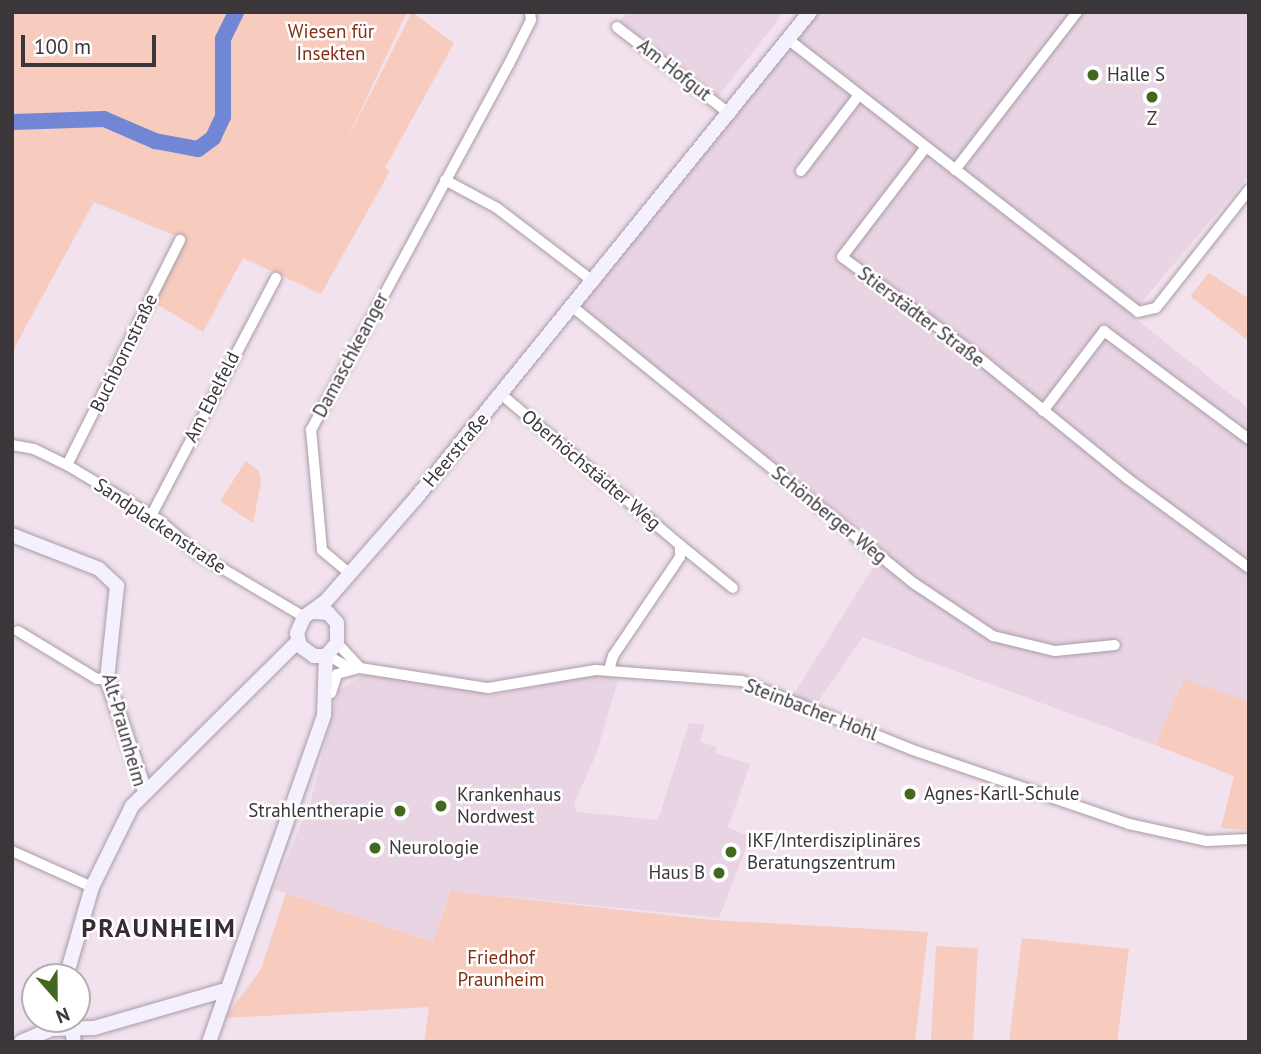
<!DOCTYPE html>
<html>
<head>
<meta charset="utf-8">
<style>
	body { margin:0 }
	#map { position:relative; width:1261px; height:1054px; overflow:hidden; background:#f1e2ed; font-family:"PT Sans",sans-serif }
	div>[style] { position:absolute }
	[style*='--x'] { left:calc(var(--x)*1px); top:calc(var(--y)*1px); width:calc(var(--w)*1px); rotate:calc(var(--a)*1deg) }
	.built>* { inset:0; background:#e9d4e4 }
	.green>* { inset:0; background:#f7cbbe; transform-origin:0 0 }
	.river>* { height:16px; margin:-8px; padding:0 8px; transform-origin:8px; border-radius:8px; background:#7286d6 }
	.roads { filter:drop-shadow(0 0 2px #aa9ca7) drop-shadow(0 0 2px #aa9ca7) }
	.street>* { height:10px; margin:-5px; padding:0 5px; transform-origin:5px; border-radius:5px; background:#fff }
	.secondary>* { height:14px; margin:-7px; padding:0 7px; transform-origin:7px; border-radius:7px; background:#f5f0fe }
	.dots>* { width:19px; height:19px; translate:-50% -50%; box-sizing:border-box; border:4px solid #fff; border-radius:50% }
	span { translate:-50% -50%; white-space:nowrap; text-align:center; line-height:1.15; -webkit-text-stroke:5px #fff; paint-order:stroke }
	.park-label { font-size:19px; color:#832f15 }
	.street-label { font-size:19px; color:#3b363a }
	.poi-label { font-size:19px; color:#3b363a }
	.left { translate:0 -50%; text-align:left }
	.right { translate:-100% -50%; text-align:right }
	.district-label { font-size:26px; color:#372b34; font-weight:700; letter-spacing:2px }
	.frame { position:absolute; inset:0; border:14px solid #3b363a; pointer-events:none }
	.north { position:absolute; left:21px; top:963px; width:70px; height:70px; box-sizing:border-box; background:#fff; border:2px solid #b1afb0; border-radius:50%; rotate:159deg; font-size:19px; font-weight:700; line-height:28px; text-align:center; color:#3b363a }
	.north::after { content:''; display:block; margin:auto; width:24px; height:32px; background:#44671f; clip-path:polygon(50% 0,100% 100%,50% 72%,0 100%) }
	.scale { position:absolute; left:21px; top:35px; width:135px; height:32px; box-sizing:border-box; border:4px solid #3b363a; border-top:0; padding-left:9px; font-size:21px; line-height:24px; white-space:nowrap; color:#3b363a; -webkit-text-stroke:5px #fff; paint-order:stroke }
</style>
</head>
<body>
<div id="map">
	<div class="built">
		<i style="clip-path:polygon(627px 12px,784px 12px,718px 97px,620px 21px)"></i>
		<i style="clip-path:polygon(810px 12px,1249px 14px,1249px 175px,1131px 315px,1249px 409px,1249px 702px,1184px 679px,1155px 745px,863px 637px,814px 707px,792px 697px,875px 564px,577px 302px)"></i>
		<i style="clip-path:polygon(367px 673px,474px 689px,490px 696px,592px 675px,619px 677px,596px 755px,574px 803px,577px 812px,658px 820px,689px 723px,705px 724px,700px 742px,717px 747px,716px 753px,750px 764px,728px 827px,750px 837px,719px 918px,451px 891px,433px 942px,274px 889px,311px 800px,338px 691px)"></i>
	</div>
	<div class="green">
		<i style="clip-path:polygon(12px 12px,407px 12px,343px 148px,412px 12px,454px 43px,385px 168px,390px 171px,321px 294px,243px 258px,203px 332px,145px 297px,181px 238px,94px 202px,12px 352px)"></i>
		<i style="clip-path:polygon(1209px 273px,1249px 299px,1249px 341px,1190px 296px)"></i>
		<i style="clip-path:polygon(246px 461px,259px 471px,261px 482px,253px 523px,220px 501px)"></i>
		<i style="clip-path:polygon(1184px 679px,1249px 702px,1249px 830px,1221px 828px,1234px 776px,1155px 745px)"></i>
		<i style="clip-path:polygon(451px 891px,711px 920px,928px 932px,915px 1042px,424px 1042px,429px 1007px,225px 1018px,261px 969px,286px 893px,433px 942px)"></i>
		<i style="clip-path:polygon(1022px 938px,1129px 949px,1117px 1042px,1009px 1042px)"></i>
		<i style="left:936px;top:946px;width:42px;height:97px;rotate:3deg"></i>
	</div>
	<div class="river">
		<i style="--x:12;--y:122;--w:92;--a:-1.9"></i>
		<i style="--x:104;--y:119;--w:56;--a:23.3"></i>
		<i style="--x:155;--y:141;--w:44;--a:10.5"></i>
		<i style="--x:198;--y:149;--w:19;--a:-36"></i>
		<i style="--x:213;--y:138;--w:23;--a:-65"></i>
		<i style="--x:223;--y:117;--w:78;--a:-90"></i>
		<i style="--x:223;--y:39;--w:30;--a:-64"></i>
	</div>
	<div class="roads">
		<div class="street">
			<i style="--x:617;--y:27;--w:143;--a:37.6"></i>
			<i style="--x:789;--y:40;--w:442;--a:37.9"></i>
			<i style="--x:1138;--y:312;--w:18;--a:-13"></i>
			<i style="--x:1156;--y:308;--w:150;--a:-51.8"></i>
			<i style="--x:926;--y:147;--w:138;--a:127.4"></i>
			<i style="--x:842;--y:257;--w:162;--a:36.2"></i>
			<i style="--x:973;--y:353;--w:200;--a:39.1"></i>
			<i style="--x:1128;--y:479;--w:150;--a:36.3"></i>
			<i style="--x:955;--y:170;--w:200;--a:-52.3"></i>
			<i style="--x:801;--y:171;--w:96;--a:-52.7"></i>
			<i style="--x:445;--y:180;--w:59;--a:28.3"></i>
			<i style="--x:497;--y:208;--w:122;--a:37.3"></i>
			<i style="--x:574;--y:308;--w:439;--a:39"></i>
			<i style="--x:915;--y:584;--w:94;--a:33.7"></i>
			<i style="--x:993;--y:636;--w:64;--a:13.6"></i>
			<i style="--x:1055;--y:651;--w:60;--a:-5.7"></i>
			<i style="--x:502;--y:395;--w:233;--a:40.1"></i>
			<i style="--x:680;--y:545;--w:12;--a:90"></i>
			<i style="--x:680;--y:557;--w:120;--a:124.1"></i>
			<i style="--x:613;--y:656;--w:15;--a:106"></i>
			<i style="--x:1043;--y:411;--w:101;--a:-52.7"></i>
			<i style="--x:1104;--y:331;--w:181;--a:36.7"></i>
			<i style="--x:12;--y:445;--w:22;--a:10"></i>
			<i style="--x:34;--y:449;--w:37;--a:26"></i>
			<i style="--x:67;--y:465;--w:107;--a:30.9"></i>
			<i style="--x:159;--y:520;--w:52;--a:41.1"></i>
			<i style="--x:198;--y:554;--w:123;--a:30.7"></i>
			<i style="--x:67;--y:465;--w:252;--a:-63.3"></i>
			<i style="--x:151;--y:516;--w:269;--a:-62.3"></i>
			<i style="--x:680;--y:545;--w:68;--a:39.1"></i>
			<i style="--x:349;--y:573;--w:35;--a:-140"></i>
			<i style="--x:322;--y:550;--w:121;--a:-95.2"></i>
			<i style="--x:311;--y:430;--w:416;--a:-61.6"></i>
			<i style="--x:509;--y:64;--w:49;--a:-63.4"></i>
			<i style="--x:531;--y:20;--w:8;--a:-97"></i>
			<i style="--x:18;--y:631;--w:92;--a:31.3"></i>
			<i style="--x:97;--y:679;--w:10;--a:0"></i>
			<i style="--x:337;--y:643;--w:34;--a:47"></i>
			<i style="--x:327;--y:655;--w:28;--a:30"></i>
			<i style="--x:331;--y:693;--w:20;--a:-72"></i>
			<i style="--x:337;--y:674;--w:24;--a:-15"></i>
			<i style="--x:360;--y:668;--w:130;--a:8.9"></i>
			<i style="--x:488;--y:688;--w:109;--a:-9.5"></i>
			<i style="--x:596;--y:670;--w:146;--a:4.3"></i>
			<i style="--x:742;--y:681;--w:181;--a:22"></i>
			<i style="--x:910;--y:749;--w:231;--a:18.9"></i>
			<i style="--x:1129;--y:824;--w:80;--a:12.3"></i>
			<i style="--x:1207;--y:841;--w:42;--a:-2.7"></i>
			<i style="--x:12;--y:851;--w:88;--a:24.2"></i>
		</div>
		<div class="secondary">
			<i style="--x:12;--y:535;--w:93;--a:21.3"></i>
			<i style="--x:99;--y:569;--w:25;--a:43"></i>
			<i style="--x:117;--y:586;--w:94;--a:96.1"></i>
			<i style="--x:107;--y:679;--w:118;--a:71.3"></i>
			<i style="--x:313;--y:612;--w:15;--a:4"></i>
			<i style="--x:328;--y:613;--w:13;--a:48"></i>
			<i style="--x:337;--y:623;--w:20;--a:90"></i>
			<i style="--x:337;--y:643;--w:17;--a:130"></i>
			<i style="--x:326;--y:656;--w:12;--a:180"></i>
			<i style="--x:314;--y:656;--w:17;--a:-144"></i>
			<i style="--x:300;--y:646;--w:13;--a:-103"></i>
			<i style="--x:297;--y:633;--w:17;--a:-66"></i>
			<i style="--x:304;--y:617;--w:26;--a:-36"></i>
			<i style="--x:325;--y:602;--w:138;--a:-48.8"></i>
			<i style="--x:416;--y:498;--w:626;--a:-50.97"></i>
			<i style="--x:66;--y:977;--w:94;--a:-73.9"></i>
			<i style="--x:92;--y:887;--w:90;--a:-63.7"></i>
			<i style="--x:132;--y:806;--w:234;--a:-44.8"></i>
			<i style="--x:71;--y:1019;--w:23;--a:83"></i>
			<i style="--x:21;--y:1042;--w:34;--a:-23"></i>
			<i style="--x:52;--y:1029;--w:42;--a:-1.4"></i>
			<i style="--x:94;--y:1028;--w:137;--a:-16.1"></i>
			<i style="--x:209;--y:1042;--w:347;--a:-70.6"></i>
			<i style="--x:324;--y:715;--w:59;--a:-88.1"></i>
		</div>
	</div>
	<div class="dots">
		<i style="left:1093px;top:75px;background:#44671f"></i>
		<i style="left:1152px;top:97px;background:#44671f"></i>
		<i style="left:910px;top:794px;background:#44671f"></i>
		<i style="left:441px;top:806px;background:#44671f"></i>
		<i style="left:400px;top:811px;background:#44671f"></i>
		<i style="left:375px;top:848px;background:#44671f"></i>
		<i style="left:731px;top:852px;background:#44671f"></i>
		<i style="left:719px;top:873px;background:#44671f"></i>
	</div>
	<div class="park-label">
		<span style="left:331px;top:43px">Wiesen für<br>Insekten</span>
		<span style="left:501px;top:969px">Friedhof<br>Praunheim</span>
	</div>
	<div class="street-label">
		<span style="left:674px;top:70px;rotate:38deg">Am Hofgut</span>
		<span style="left:921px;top:317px;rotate:37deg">Stierstädter Straße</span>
		<span style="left:124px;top:353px;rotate:-64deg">Buchbornstraße</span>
		<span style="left:351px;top:355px;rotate:-62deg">Damaschkeanger</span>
		<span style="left:212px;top:397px;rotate:-63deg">Am Ebelfeld</span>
		<span style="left:456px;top:450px;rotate:-50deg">Heerstraße</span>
		<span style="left:591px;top:470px;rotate:40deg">Oberhöchstädter Weg</span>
		<span style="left:829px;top:515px;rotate:39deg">Schönberger Weg</span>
		<span style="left:160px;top:526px;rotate:34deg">Sandplackenstraße</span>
		<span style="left:811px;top:710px;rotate:21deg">Steinbacher Hohl</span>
		<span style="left:124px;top:730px;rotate:74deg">Alt-Praunheim</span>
	</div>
	<div class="poi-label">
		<span class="left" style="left:1107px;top:75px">Halle S</span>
		<span style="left:1152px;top:119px">Z</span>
		<span class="left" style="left:924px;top:794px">Agnes-Karll-Schule</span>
		<span class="left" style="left:457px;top:806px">Krankenhaus<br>Nordwest</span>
		<span class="right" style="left:384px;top:811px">Strahlentherapie</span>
		<span class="left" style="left:747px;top:852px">IKF/Interdisziplinäres<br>Beratungszentrum</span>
		<span class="left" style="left:389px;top:848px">Neurologie</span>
		<span class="right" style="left:705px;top:873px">Haus B</span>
	</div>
	<div class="district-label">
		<span style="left:159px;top:928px">PRAUNHEIM</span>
	</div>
	<div class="frame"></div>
	<div class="north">N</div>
	<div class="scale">100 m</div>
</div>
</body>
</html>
